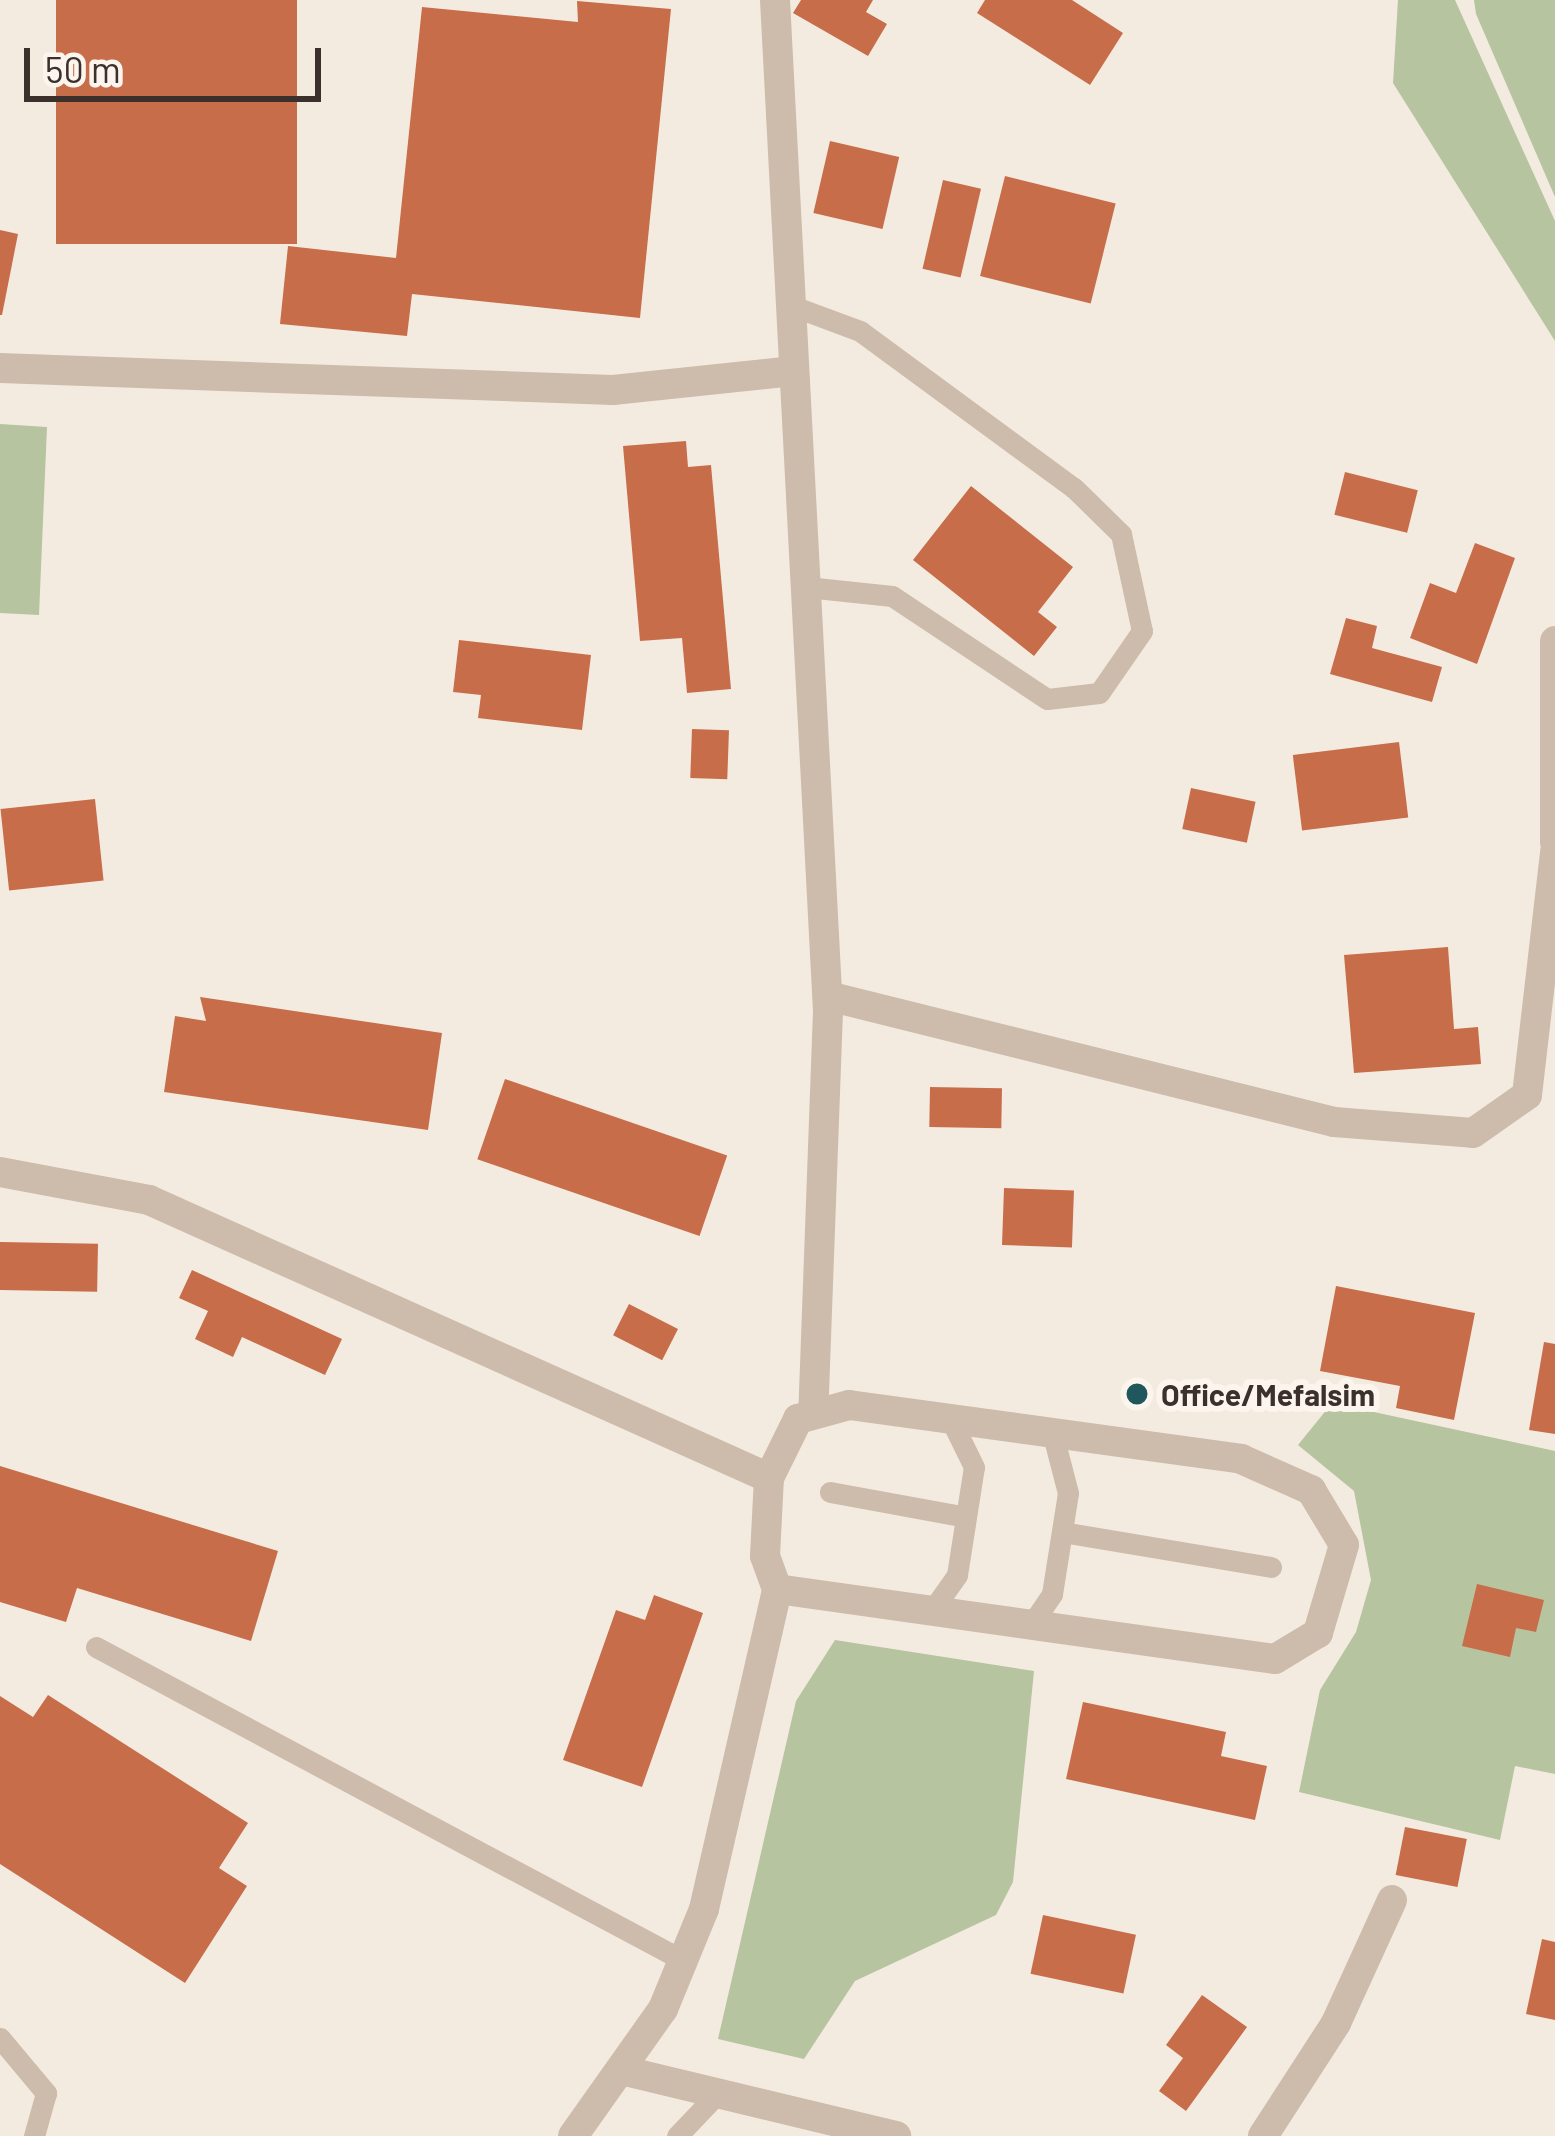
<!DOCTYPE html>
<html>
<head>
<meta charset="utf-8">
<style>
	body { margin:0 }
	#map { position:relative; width:1555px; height:2136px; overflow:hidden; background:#f4ebe0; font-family:Barlow,sans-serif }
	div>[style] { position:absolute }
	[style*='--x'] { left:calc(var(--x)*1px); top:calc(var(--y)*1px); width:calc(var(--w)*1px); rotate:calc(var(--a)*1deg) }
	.green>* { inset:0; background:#b6c49f }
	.building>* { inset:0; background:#c86d4a; transform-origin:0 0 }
	.service>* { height:21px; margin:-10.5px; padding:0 10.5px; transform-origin:10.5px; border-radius:10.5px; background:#cdbcab }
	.minor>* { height:30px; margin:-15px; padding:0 15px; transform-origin:15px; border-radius:15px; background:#cdbcab }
	.tertiary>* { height:30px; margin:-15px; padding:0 15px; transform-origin:15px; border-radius:15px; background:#cdbcab }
	.dots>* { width:33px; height:33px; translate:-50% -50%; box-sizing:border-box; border:6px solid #fbf5ed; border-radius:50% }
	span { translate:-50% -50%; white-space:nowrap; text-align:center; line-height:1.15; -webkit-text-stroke:12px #fbf5ed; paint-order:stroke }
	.poi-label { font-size:30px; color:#3b302b; font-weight:700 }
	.left { translate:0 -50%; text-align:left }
	.scale { position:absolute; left:24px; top:48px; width:297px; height:54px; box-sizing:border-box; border:6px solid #3b302b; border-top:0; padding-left:15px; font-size:36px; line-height:42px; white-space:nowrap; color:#3b302b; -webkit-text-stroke:9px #fbf5ed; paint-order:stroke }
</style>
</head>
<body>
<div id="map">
	<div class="green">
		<i style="clip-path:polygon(1398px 0,1455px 0,1555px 221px,1555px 341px,1393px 83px)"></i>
		<i style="clip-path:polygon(1474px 0,1555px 0,1555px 197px,1476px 14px)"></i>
		<i style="clip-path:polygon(0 424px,47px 427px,39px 615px,0 613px)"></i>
		<i style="clip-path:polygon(1332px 1403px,1555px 1451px,1555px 1774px,1515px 1766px,1500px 1840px,1299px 1792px,1320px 1690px,1356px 1632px,1371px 1580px,1354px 1491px,1298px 1445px)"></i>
		<i style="clip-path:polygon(835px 1640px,1034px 1671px,1013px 1882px,996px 1915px,855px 1981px,804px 2059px,718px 2039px,796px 1701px)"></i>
	</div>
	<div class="building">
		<i style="left:56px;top:0;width:241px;height:244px"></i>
		<i style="clip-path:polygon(801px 0,873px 0,866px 12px,887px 24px,868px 56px,793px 13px)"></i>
		<i style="clip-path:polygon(985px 0,1072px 0,1123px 33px,1090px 85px,977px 13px)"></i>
		<i style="clip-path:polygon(577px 1px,671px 9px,640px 318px,412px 294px,407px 336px,280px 324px,288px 246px,396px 258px,422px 7px,578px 22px)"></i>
		<i style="left:830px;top:141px;width:71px;height:74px;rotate:13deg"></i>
		<i style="left:1005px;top:176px;width:114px;height:103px;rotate:14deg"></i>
		<i style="left:943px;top:180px;width:39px;height:91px;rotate:13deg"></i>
		<i style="clip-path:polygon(0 230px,18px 234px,2px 315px,0 315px)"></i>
		<i style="clip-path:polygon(686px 441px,688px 467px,711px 465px,731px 689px,687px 693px,682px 638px,640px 641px,623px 446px)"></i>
		<i style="left:1345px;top:472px;width:75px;height:44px;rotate:14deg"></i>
		<i style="clip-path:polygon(971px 486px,1073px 567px,1038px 612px,1057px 627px,1034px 656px,913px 560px)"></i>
		<i style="clip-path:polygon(1475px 543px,1515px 558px,1477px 664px,1410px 638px,1430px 583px,1456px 593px)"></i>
		<i style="clip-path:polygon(1346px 618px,1377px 626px,1372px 648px,1442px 667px,1432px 702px,1330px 674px)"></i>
		<i style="clip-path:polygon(459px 640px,591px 655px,582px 730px,478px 718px,481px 695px,453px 692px)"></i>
		<i style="left:692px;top:729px;width:37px;height:49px;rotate:2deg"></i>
		<i style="left:1399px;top:742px;width:76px;height:107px;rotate:83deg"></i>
		<i style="left:1191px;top:788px;width:66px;height:42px;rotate:12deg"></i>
		<i style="left:95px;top:799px;width:82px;height:95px;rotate:84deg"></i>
		<i style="clip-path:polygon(1448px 947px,1454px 1029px,1478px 1027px,1481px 1064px,1354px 1073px,1344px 955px)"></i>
		<i style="clip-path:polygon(200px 997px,442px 1033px,428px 1130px,164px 1092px,175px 1016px,206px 1021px)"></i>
		<i style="left:505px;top:1079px;width:235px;height:85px;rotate:19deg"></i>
		<i style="left:930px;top:1087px;width:72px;height:40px;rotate:1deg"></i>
		<i style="left:1004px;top:1188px;width:70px;height:57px;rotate:2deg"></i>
		<i style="left:0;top:1242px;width:98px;height:48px;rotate:1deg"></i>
		<i style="clip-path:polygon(192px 1270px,342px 1339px,325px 1375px,242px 1337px,233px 1357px,195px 1339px,208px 1311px,179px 1298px)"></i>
		<i style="clip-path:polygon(1336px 1286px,1475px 1313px,1454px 1420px,1396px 1408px,1400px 1386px,1320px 1371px)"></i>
		<i style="left:629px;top:1304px;width:55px;height:35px;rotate:27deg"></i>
		<i style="clip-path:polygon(1544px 1342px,1555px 1344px,1555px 1434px,1529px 1430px)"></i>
		<i style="clip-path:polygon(0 1466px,278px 1551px,251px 1641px,77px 1588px,66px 1622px,0 1602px)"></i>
		<i style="clip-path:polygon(1477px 1584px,1544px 1600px,1536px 1632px,1516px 1628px,1510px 1657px,1462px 1646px)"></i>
		<i style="clip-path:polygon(654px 1595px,703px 1613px,642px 1787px,563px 1760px,616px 1610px,645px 1620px)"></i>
		<i style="clip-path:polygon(48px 1695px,248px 1823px,219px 1868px,247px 1886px,185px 1983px,0 1864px,0 1696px,33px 1717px)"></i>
		<i style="clip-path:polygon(1083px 1702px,1226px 1732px,1221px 1756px,1267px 1766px,1255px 1820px,1066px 1779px)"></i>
		<i style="left:1405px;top:1827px;width:63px;height:49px;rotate:11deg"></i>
		<i style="left:1043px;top:1915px;width:95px;height:60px;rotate:12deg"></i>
		<i style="clip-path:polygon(1542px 1939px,1555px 1942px,1555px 2020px,1526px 2014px)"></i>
		<i style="clip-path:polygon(1202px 1995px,1247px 2027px,1186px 2111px,1159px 2091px,1183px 2058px,1166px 2045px)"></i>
	</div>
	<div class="service">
		<i style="--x:790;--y:305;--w:75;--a:20.4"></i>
		<i style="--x:860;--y:331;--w:265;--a:36.3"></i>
		<i style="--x:1074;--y:488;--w:66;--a:44.4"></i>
		<i style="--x:1121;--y:534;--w:99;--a:77.8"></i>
		<i style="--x:1142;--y:631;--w:75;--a:124.7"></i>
		<i style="--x:1099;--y:693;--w:52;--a:173.4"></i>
		<i style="--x:1047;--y:699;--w:186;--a:-146.4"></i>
		<i style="--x:892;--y:596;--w:86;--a:-174"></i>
		<i style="--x:830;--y:1492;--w:138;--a:10.4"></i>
		<i style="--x:1062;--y:1532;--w:212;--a:9.5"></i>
		<i style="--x:931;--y:1612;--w:45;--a:-54.9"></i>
		<i style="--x:957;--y:1575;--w:109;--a:-81.1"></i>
		<i style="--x:974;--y:1467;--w:55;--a:-116.1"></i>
		<i style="--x:1029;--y:1628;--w:41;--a:-55.9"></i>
		<i style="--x:1052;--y:1594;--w:102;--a:-81"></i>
		<i style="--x:1068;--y:1493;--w:64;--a:-104.5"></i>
		<i style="--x:96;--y:1647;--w:669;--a:28.1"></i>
		<i style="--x:0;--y:2038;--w:72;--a:50.1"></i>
		<i style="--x:46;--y:2093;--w:45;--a:105.6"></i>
		<i style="--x:677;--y:2136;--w:59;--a:-46.4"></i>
	</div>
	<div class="minor">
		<i style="--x:775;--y:0;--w:1012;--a:87"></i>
		<i style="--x:828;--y:1011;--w:401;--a:92.1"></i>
		<i style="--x:0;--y:368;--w:613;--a:2.06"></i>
		<i style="--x:613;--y:390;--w:182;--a:-6"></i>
		<i style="--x:1555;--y:641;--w:201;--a:90"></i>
		<i style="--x:828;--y:996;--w:521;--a:13.98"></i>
		<i style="--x:1334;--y:1122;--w:139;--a:4.5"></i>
		<i style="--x:1473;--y:1133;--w:66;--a:-35.1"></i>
		<i style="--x:1527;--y:1095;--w:245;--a:-83.4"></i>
		<i style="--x:0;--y:1172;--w:152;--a:10.6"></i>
		<i style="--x:149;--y:1200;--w:679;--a:24.15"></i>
		<i style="--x:625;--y:2071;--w:279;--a:13.5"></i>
		<i style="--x:1263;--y:2136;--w:135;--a:-57.1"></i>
		<i style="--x:1336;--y:2023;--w:135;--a:-65.5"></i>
	</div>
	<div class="tertiary">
		<i style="--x:573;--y:2136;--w:156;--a:-54.7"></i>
		<i style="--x:663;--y:2009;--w:108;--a:-67.7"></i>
		<i style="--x:704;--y:1909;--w:328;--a:-77.1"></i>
		<i style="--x:777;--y:1589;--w:35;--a:-110"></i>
		<i style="--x:765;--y:1556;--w:78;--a:-87.1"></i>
		<i style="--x:769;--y:1478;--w:66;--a:-63.8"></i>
		<i style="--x:798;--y:1419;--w:53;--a:-15.4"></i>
		<i style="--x:849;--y:1405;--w:396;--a:7.8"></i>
		<i style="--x:1241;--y:1459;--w:77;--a:23.9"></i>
		<i style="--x:1311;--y:1490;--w:64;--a:59"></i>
		<i style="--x:1344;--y:1545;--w:92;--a:106.5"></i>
		<i style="--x:1318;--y:1633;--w:50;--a:148.8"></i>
		<i style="--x:1275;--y:1659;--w:503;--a:-172"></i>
	</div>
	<div class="dots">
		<i style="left:1137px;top:1394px;background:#1f575d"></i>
	</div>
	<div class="poi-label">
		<span class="left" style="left:1161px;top:1394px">Office/Mefalsim</span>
	</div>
	<div class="scale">50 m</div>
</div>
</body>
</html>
